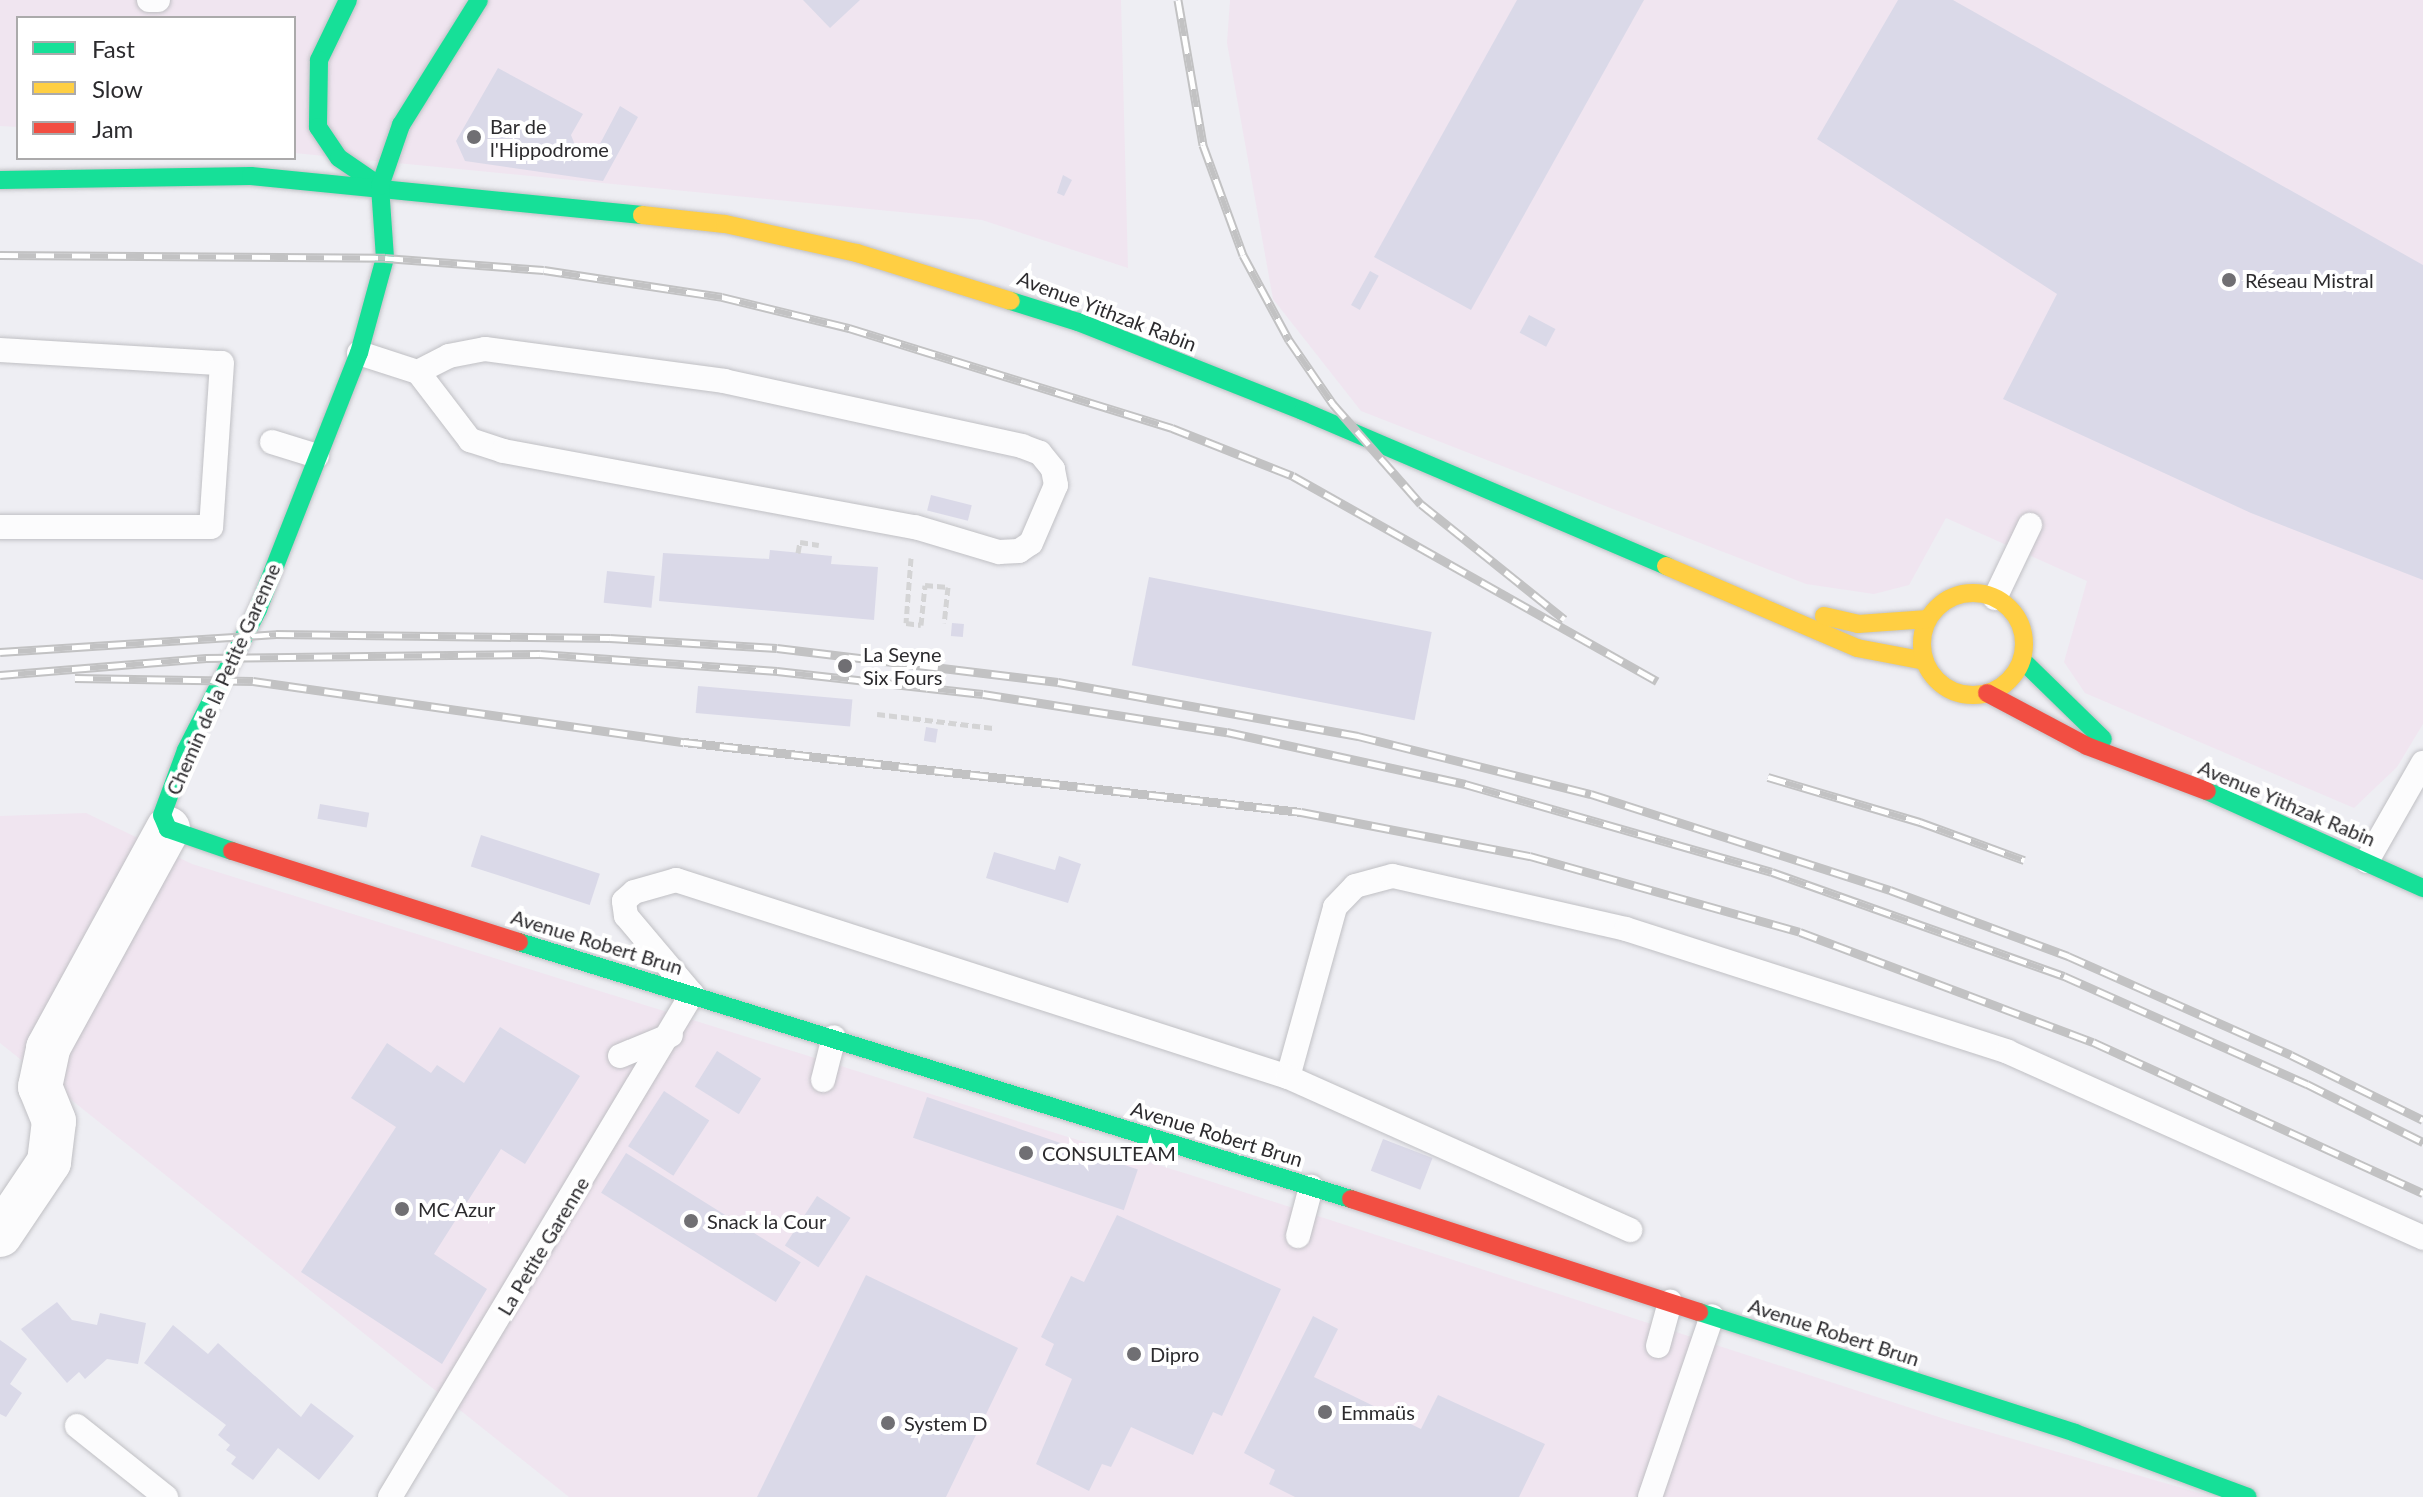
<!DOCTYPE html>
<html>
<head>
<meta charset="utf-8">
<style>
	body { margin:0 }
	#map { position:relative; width:2423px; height:1497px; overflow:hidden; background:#eeeef3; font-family:Lato,sans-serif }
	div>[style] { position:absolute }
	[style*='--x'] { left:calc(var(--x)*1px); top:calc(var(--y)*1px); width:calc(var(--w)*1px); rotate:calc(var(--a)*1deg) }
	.industrial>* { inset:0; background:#f0e5f0 }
	.building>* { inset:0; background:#dad9e8; transform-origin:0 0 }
	.path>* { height:5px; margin-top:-2.5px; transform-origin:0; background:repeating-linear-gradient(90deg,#d4d4d5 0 8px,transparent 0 12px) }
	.roads { filter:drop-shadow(0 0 2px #c0c0c4) drop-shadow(0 0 2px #c0c0c4) }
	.lane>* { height:24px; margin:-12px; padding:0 12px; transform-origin:12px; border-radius:12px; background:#fcfcfd }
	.street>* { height:44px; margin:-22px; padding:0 22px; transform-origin:22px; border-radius:22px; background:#fcfcfd }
	.fast>* { height:18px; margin:-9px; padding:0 9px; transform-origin:9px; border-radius:9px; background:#16e098 }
	.slow>* { height:18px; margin:-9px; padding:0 9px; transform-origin:9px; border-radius:9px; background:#ffcf43 }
	.slow>.ring { margin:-9px; padding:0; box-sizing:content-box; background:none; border:18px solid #ffcf43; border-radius:50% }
	.jam>* { height:18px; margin:-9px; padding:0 9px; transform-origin:9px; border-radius:9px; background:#f24e42 }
	.rail>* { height:9px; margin-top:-4.5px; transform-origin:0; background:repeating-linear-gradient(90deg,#fff 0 18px,#c2c2c3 0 36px); box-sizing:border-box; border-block:2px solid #c2c2c3 }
	.dots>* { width:22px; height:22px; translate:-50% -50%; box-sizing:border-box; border:4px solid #fff; border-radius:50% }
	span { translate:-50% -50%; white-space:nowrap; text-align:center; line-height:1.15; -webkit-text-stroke:8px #fff; paint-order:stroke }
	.poi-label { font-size:20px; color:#2c2b2e }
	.left { translate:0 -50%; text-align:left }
	.street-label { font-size:20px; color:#2c2b2e }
	.legend { position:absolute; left:16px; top:16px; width:280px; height:144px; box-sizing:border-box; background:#fff; border:2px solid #abaaab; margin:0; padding:10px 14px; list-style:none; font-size:24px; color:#2c2b2e }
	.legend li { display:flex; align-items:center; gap:16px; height:40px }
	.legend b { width:40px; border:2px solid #abaaab }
</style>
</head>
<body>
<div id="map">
	<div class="industrial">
		<i style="clip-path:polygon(0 0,1121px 0,1128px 268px,982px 220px,294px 153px,294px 18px,18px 18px,18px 127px,0 126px)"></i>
		<i style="clip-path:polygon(1230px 0,2423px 0,2423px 724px,2397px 767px,2354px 808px,2085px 693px,2064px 662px,2087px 581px,1946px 518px,1909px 585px,1874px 594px,1806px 584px,1361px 411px,1273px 299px,1227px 43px)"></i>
		<i style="clip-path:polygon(86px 813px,192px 864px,1197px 1177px,1951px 1421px,2213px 1497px,569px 1497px,0 1043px,0 816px)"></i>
	</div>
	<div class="building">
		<i style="clip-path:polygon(803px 0,860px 0,830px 28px)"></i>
		<i style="clip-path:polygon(1517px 0,1644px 0,1471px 310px,1374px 257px)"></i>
		<i style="clip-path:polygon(1898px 0,1953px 0,2423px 265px,2423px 580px,2251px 513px,2003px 399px,2057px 294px,1817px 139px)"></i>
		<i style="clip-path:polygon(498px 68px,583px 114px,571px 135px,579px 155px,593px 157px,620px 106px,638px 117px,603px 181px,465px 161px,456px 141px)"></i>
		<i style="clip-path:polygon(1063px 175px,1072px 180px,1064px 196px,1057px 193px)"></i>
		<i style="left:1370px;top:271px;width:10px;height:39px;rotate:29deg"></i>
		<i style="left:1529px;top:315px;width:30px;height:20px;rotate:28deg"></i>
		<i style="left:931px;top:495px;width:42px;height:16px;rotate:14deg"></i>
		<i style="clip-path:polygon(770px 550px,832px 556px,831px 564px,878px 567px,874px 620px,659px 601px,663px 553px,769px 559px)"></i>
		<i style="left:607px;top:571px;width:48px;height:32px;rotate:6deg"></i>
		<i style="left:1149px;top:577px;width:288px;height:90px;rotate:11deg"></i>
		<i style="left:952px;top:623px;width:12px;height:13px;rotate:5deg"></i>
		<i style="left:698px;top:686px;width:155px;height:27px;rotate:5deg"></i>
		<i style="left:926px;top:727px;width:12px;height:14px;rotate:9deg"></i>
		<i style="left:320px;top:804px;width:50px;height:15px;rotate:10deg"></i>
		<i style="left:481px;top:835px;width:125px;height:33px;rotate:18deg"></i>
		<i style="clip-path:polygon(994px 852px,1055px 870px,1059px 856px,1081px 864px,1068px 903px,986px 878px)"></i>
		<i style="clip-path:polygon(500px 1027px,580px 1076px,525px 1164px,501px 1149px,434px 1254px,487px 1289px,442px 1364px,301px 1272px,396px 1127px,351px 1098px,387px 1043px,431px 1073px,437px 1065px,464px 1083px)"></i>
		<i style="left:717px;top:1051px;width:52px;height:42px;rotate:32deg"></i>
		<i style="left:664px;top:1091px;width:54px;height:66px;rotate:33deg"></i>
		<i style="left:927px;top:1097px;width:223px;height:43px;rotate:19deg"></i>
		<i style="left:1383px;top:1139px;width:53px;height:34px;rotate:21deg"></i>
		<i style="left:626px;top:1153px;width:206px;height:47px;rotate:32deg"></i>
		<i style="left:817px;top:1196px;width:40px;height:59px;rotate:33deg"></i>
		<i style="clip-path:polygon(1117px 1215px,1281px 1289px,1222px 1416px,1213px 1412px,1193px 1455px,1131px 1427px,1111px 1467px,1102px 1464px,1089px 1491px,1036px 1464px,1072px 1379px,1045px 1365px,1054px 1344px,1041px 1337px,1071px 1276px,1084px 1282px)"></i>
		<i style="clip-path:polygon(866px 1275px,1018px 1348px,946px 1497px,757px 1497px)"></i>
		<i style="clip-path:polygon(57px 1302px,72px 1320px,97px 1325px,100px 1313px,146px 1323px,138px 1364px,107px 1359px,85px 1379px,79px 1372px,67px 1383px,21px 1329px)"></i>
		<i style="clip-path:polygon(1313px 1316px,1338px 1329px,1314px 1377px,1421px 1429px,1438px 1395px,1545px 1444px,1519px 1497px,1295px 1497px,1269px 1484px,1275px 1470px,1244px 1453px)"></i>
		<i style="clip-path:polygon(173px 1325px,208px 1354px,218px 1343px,301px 1417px,311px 1403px,354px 1436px,319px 1480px,278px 1448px,253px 1480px,231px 1464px,236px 1457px,226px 1450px,230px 1445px,218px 1435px,226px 1425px,144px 1363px)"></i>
		<i style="clip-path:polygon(0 1340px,27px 1359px,10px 1384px,22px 1393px,6px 1417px,0 1414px)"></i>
	</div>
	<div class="path">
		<i style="--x:798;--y:553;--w:11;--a:-80"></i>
		<i style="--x:800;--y:542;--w:19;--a:9"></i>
		<i style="--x:911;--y:558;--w:65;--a:94.4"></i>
		<i style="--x:906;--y:623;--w:15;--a:8"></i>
		<i style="--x:921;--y:625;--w:40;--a:-84.3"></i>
		<i style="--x:925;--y:585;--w:23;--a:5"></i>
		<i style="--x:948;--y:587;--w:36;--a:96"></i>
		<i style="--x:877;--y:714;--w:117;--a:6.9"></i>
	</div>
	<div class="roads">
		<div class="lane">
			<i style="--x:149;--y:0;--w:9;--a:0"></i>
			<i style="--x:0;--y:350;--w:222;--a:3.4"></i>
			<i style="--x:222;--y:363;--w:164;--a:93.8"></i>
			<i style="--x:211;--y:527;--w:211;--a:180"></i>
			<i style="--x:359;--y:353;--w:62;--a:17.9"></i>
			<i style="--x:418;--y:372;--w:86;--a:52.6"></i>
			<i style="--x:470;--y:440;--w:35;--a:18"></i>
			<i style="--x:503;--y:451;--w:419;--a:10.5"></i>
			<i style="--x:915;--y:527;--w:88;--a:16.6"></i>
			<i style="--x:999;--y:552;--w:20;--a:-3"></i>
			<i style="--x:1019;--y:551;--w:14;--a:-34"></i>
			<i style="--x:1031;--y:543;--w:63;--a:-66.7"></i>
			<i style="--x:1056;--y:485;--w:16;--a:-101"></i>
			<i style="--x:1053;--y:469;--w:21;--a:-129"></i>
			<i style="--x:1040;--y:453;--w:19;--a:-159"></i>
			<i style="--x:1022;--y:446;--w:304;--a:-167.7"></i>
			<i style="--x:725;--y:381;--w:242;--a:-172.4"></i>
			<i style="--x:485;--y:349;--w:37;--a:169"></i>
			<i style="--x:449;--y:356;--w:35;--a:153"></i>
			<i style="--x:272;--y:442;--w:47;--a:17.3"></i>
			<i style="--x:1995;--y:598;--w:81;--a:-64.4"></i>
			<i style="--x:2367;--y:861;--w:113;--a:-60.3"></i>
			<i style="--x:620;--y:1056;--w:55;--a:-22.4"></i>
			<i style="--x:1288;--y:1077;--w:176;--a:-74.5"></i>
			<i style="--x:1335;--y:907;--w:29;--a:-46"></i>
			<i style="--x:1355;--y:886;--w:39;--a:-15"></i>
			<i style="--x:1393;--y:876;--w:239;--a:12.8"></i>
			<i style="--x:1626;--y:929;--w:401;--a:17.8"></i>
			<i style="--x:2008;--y:1052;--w:455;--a:24.1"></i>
			<i style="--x:823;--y:1080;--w:44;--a:-75.7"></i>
			<i style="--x:1298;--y:1236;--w:51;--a:-75.1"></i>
			<i style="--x:1658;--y:1346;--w:46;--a:-74.7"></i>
			<i style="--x:77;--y:1426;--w:114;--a:38.6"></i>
			<i style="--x:390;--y:1497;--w:587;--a:-59.02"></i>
			<i style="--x:692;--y:994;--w:102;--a:-130.2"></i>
			<i style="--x:626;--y:916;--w:15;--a:-98"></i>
			<i style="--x:624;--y:901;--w:13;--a:-42"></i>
			<i style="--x:634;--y:892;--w:44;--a:-15.9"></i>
			<i style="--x:676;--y:880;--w:643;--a:17.84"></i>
			<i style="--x:1288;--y:1077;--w:375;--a:24.1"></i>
			<i style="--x:1650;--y:1497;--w:191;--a:-71.1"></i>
		</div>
		<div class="street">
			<i style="--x:0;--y:1235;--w:88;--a:-56.1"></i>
			<i style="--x:49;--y:1162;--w:41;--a:-83"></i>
			<i style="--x:54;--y:1121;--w:37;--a:-112"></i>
			<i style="--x:40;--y:1087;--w:40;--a:-78"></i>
			<i style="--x:48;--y:1048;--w:250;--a:-61.3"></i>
		</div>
		<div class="fast">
			<i style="--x:348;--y:0;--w:67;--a:115.8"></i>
			<i style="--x:319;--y:60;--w:67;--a:90.9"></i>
			<i style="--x:318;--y:127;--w:37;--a:56"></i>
			<i style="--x:339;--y:158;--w:50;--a:34.3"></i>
			<i style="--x:0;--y:180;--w:251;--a:-0.9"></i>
			<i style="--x:251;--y:176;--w:393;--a:5.7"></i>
			<i style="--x:1011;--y:301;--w:70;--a:17.4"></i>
			<i style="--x:1078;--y:322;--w:242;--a:21.6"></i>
			<i style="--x:1303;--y:411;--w:395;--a:23.1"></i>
			<i style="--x:2022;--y:660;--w:113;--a:44.3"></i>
			<i style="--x:2207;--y:791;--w:237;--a:24.2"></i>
			<i style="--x:232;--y:851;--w:68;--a:-161"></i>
			<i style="--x:168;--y:829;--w:15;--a:-113"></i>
			<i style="--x:162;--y:815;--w:69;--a:-69.7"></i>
			<i style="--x:186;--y:750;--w:158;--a:-62.9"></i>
			<i style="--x:258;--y:609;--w:275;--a:-68.5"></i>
			<i style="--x:359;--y:353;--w:98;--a:-74.7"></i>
			<i style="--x:385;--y:258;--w:72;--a:-94"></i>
			<i style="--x:380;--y:186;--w:65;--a:-71"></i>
			<i style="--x:401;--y:125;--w:147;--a:-58"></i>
			<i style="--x:519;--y:942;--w:871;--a:17.17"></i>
			<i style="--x:1699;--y:1312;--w:395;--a:17.8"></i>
			<i style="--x:2075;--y:1433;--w:184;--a:20.3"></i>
		</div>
		<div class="slow">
			<i style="--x:642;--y:215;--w:83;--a:6.2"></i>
			<i style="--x:725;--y:224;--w:135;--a:12.4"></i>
			<i style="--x:857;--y:253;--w:161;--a:17.3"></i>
			<i style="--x:1666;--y:566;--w:208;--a:23.2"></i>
			<i style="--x:1857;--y:648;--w:69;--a:10.8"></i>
			<i class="ring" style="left:1922px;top:593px;width:84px;height:84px"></i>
			<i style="--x:1824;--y:616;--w:35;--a:13"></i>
			<i style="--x:1858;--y:624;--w:70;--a:-4.1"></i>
		</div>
		<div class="jam">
			<i style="--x:1987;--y:693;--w:113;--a:27.9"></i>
			<i style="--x:2087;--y:746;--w:128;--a:20.6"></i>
			<i style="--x:232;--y:851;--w:301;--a:17.6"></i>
			<i style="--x:1351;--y:1199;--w:366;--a:18"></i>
		</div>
	</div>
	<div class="rail">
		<i style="--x:1178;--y:0;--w:147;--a:80.2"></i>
		<i style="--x:1203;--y:145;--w:117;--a:70"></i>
		<i style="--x:1243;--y:255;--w:97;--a:61.6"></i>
		<i style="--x:1289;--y:340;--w:78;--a:55.5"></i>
		<i style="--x:1333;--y:404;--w:133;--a:48.7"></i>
		<i style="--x:1421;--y:504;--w:184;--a:38.8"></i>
		<i style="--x:0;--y:255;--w:385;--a:0.4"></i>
		<i style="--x:385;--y:258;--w:159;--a:4.3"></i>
		<i style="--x:544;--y:270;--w:180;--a:8.6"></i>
		<i style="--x:722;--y:297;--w:131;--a:13.7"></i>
		<i style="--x:849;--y:328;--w:338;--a:17.2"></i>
		<i style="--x:1172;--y:428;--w:130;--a:21.6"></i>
		<i style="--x:1293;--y:476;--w:418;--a:29.4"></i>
		<i style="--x:0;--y:652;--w:277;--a:-3.7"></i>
		<i style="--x:276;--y:634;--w:334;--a:0.7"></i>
		<i style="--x:610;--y:638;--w:167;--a:3.4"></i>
		<i style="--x:777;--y:648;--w:283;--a:6.9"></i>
		<i style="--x:1058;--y:682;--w:305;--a:10.2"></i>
		<i style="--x:1358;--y:736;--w:240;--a:14"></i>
		<i style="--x:1591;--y:794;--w:314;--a:17.8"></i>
		<i style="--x:1890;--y:890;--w:190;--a:20.3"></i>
		<i style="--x:2068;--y:956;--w:244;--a:23.9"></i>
		<i style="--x:2291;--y:1055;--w:147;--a:26.2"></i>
		<i style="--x:0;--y:675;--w:207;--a:-4.7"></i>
		<i style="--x:206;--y:658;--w:334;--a:-0.7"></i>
		<i style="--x:540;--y:654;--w:238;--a:4.1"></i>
		<i style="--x:777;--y:671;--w:207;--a:6.4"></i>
		<i style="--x:983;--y:694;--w:247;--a:8.9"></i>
		<i style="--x:1227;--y:732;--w:244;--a:12.3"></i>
		<i style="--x:1465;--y:784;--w:319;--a:16"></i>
		<i style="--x:1772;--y:872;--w:310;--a:19.6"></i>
		<i style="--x:2064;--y:976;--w:266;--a:24"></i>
		<i style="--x:2307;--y:1084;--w:130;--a:26.6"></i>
		<i style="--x:75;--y:678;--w:178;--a:1"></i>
		<i style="--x:253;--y:681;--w:435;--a:8.1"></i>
		<i style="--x:684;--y:742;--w:621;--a:6.47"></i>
		<i style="--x:1301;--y:812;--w:233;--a:10.9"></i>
		<i style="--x:1530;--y:856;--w:280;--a:15.7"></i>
		<i style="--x:1800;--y:932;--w:313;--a:20.6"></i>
		<i style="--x:2093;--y:1042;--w:363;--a:24.6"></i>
		<i style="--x:1768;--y:777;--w:159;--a:16.5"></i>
		<i style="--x:1920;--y:822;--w:111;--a:20.1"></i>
	</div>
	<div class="dots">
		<i style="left:474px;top:137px;background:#706f73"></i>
		<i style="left:2229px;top:280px;background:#706f73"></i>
		<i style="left:845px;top:666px;background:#706f73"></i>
		<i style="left:1026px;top:1153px;background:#706f73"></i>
		<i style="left:402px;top:1209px;background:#706f73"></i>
		<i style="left:691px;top:1221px;background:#706f73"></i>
		<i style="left:1134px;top:1354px;background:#706f73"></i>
		<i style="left:1325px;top:1412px;background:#706f73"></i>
		<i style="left:888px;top:1423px;background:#706f73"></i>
	</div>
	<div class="poi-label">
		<span class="left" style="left:490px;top:138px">Bar de<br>l'Hippodrome</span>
		<span class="left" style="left:2245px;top:280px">Réseau Mistral</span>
		<span class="left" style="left:863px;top:666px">La Seyne<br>Six Fours</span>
		<span class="left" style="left:1042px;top:1153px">CONSULTEAM</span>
		<span class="left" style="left:418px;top:1209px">MC Azur</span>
		<span class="left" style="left:707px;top:1221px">Snack la Cour</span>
		<span class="left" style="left:1150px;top:1354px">Dipro</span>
		<span class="left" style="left:1341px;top:1412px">Emmaüs</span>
		<span class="left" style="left:904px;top:1423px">System D</span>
	</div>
	<div class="street-label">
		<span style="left:1107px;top:311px;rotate:21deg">Avenue Yithzak Rabin</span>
		<span style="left:223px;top:679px;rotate:-66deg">Chemin de la Petite Garenne</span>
		<span style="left:2287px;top:803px;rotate:23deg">Avenue Yithzak Rabin</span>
		<span style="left:597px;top:942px;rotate:17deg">Avenue Robert Brun</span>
		<span style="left:1217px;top:1134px;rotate:17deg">Avenue Robert Brun</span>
		<span style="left:543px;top:1246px;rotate:-59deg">La Petite Garenne</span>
		<span style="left:1834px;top:1332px;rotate:18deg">Avenue Robert Brun</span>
	</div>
	<ul class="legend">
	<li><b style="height:10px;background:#16e098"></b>Fast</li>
	<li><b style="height:10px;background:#ffcf43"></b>Slow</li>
	<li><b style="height:10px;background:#f24e42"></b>Jam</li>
	</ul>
</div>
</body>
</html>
